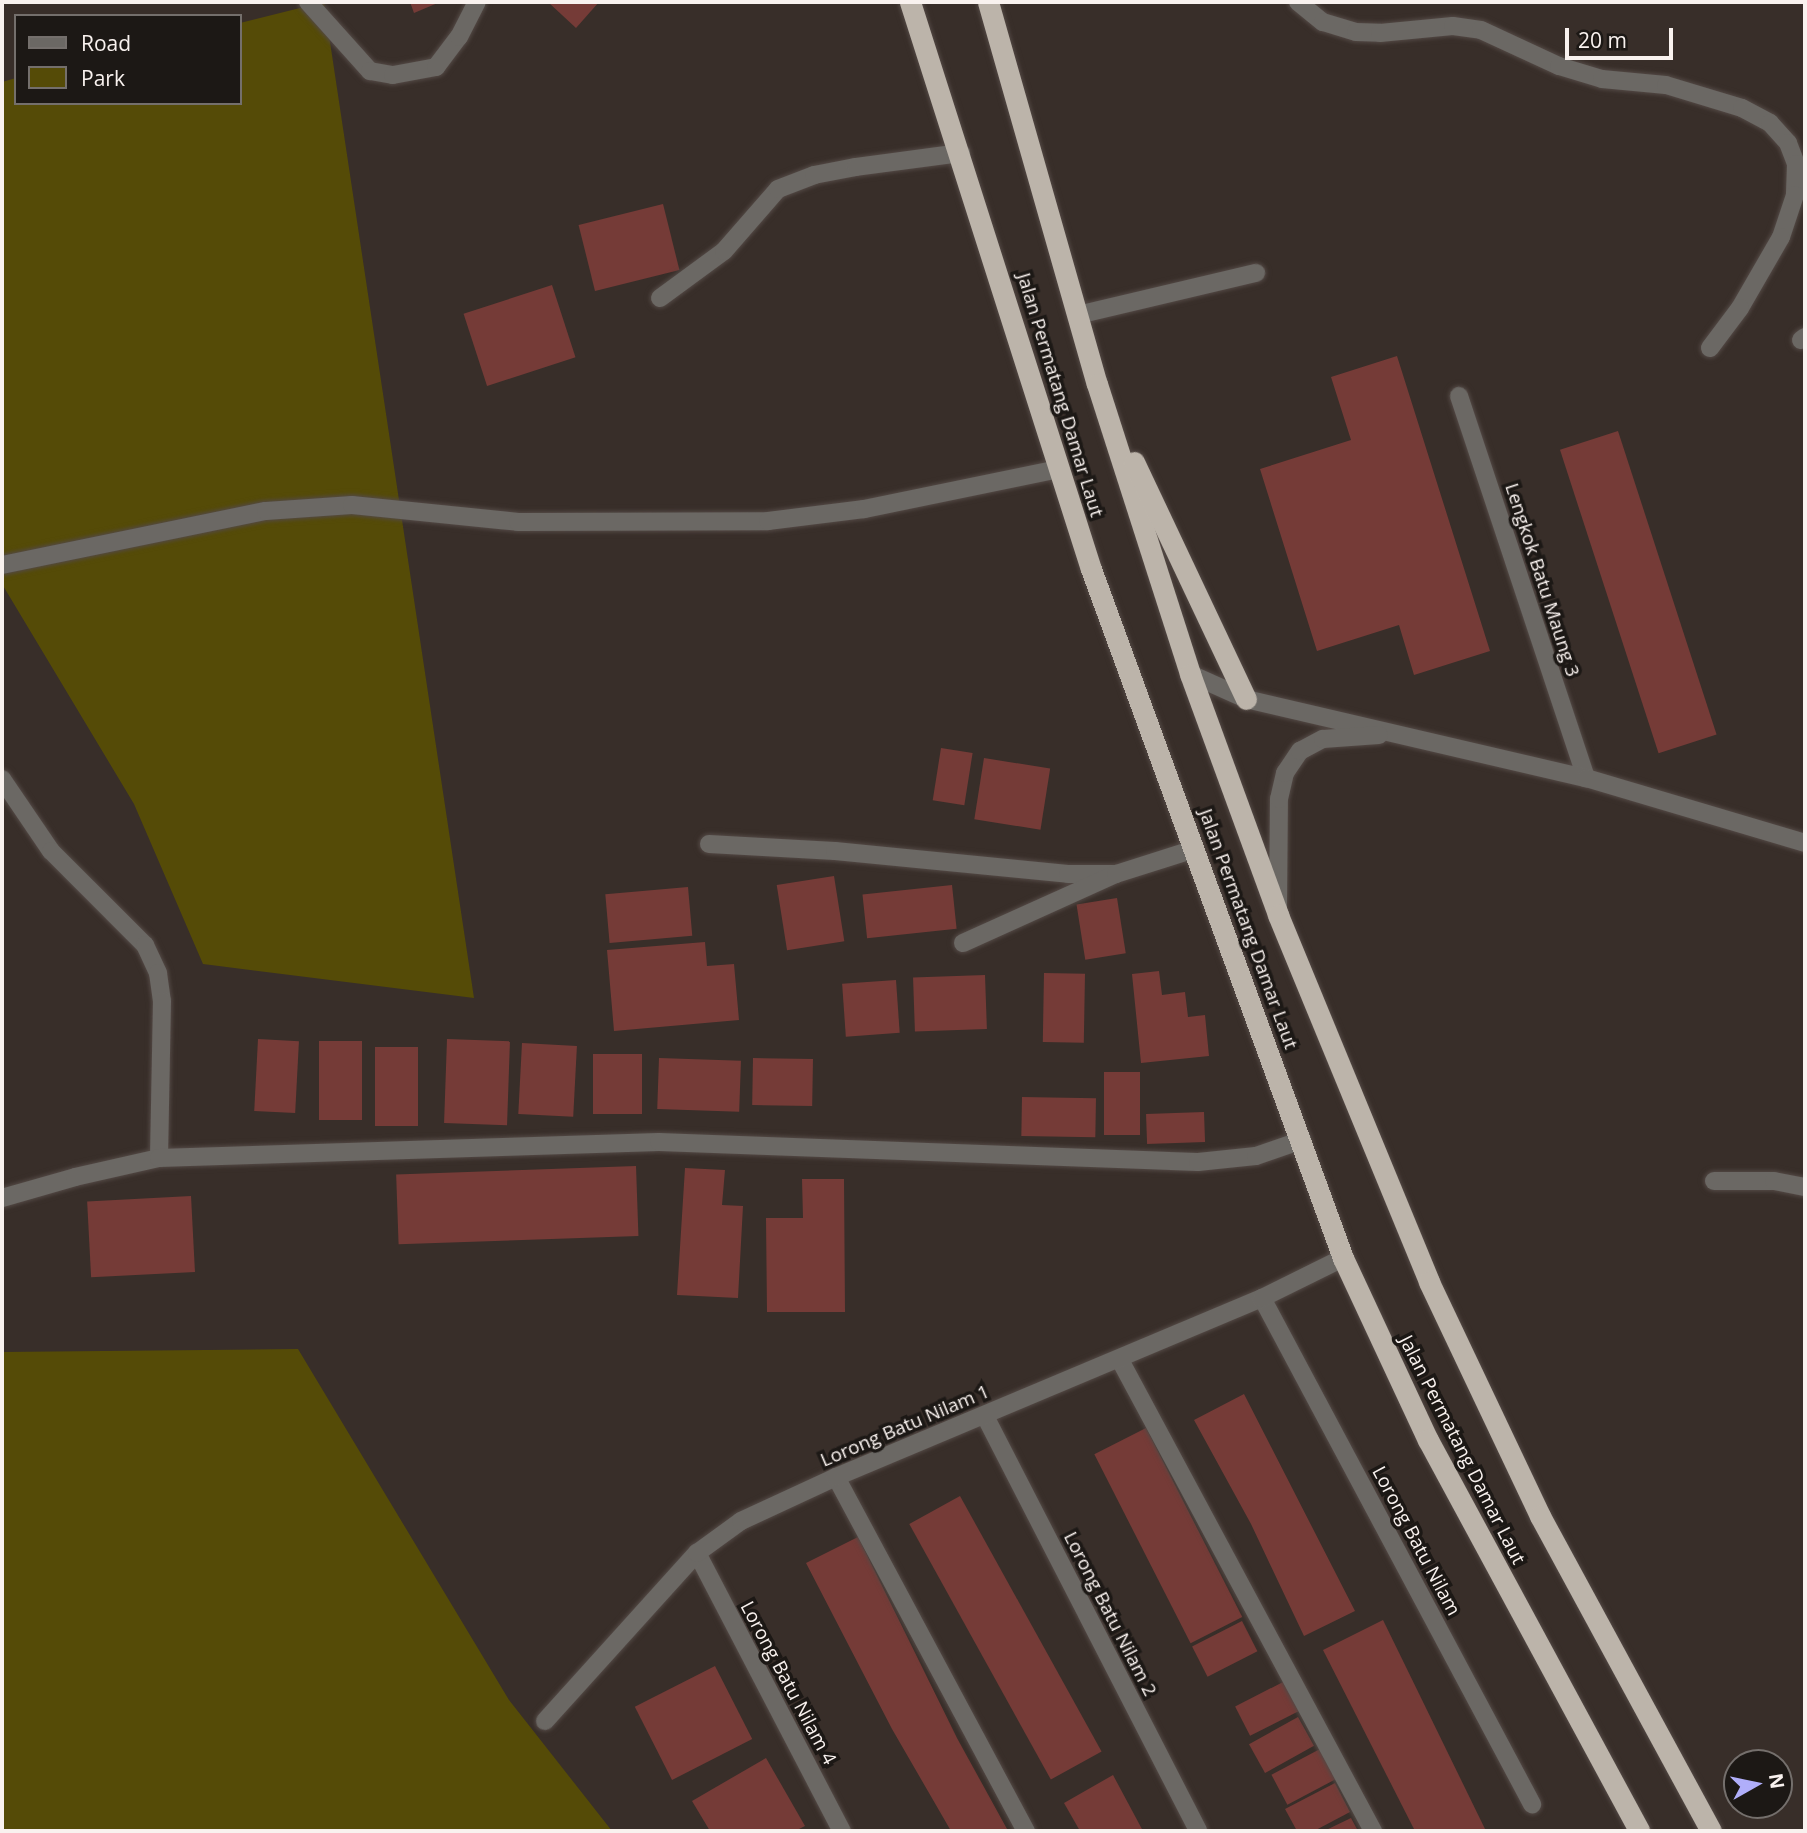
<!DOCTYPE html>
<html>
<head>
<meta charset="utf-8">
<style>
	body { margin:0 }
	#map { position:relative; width:1807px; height:1833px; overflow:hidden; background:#382e29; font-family:"Open Sans",sans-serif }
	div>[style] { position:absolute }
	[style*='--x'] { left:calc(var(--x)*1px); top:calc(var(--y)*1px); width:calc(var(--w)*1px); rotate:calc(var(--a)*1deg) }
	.green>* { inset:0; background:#554b07 }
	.building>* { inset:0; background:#753b37; transform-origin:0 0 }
	.roads { filter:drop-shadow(0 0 2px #534945) drop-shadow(0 0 2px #534945) }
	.minor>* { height:18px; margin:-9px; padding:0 9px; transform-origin:9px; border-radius:9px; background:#6b6864 }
	.highway>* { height:21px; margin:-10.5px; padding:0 10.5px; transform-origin:10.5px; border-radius:10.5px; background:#bcb4aa }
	span { translate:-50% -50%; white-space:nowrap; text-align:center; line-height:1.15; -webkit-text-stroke:7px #1c1815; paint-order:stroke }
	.street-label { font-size:19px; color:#f9f2ef }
	.frame { position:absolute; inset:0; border:4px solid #f9f2ef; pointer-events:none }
	.legend { position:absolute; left:14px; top:14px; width:228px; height:91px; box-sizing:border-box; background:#1c1815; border:2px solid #746f6c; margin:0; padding:9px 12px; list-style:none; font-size:21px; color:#f9f2ef }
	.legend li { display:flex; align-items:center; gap:14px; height:35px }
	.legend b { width:35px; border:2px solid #746f6c }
	.north { position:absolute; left:1723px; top:1749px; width:70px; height:70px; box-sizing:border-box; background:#1c1815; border:2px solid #746f6c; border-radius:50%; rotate:81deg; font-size:19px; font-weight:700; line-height:28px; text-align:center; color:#f9f2ef }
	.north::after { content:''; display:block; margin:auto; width:24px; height:32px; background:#b0aefa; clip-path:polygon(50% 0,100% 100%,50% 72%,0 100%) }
	.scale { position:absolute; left:1565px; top:28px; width:108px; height:32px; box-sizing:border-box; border:4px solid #f9f2ef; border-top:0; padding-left:9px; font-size:21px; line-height:24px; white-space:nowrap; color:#f9f2ef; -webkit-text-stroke:5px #1c1815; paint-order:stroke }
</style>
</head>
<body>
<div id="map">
	<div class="green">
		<i style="clip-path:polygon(324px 2px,474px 998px,203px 964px,134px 804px,2px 584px,2px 82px,16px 78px,16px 103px,240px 103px,240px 23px)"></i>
		<i style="clip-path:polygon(298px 1349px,509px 1700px,612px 1831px,2px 1831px,2px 1352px)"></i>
	</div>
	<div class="building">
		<i style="clip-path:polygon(410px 2px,440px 2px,414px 13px)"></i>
		<i style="clip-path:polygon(548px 2px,599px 2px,576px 28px)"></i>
		<i style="left:663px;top:204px;width:68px;height:87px;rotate:76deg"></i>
		<i style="left:552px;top:285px;width:76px;height:93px;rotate:72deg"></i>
		<i style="clip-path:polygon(1397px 356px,1490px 651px,1414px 675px,1399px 625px,1317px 651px,1260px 469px,1351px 440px,1331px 377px)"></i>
		<i style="left:1618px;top:431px;width:319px;height:61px;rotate:72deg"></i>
		<i style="left:941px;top:748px;width:32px;height:53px;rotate:9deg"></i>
		<i style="left:984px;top:758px;width:67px;height:62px;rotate:9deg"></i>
		<i style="left:834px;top:876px;width:66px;height:58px;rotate:81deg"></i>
		<i style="left:952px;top:885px;width:44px;height:90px;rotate:84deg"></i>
		<i style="left:688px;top:887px;width:49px;height:83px;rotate:85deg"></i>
		<i style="left:1117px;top:898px;width:56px;height:41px;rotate:81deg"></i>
		<i style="clip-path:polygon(705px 942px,707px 966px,734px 964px,739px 1020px,614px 1031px,607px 950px)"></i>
		<i style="clip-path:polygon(1159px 971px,1162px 995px,1185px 992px,1188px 1017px,1205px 1015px,1209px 1056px,1141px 1063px,1132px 974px)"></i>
		<i style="left:1044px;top:973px;width:41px;height:69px;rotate:1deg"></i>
		<i style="left:985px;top:975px;width:54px;height:72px;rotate:88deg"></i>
		<i style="left:896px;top:980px;width:53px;height:54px;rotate:86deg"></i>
		<i style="left:258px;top:1039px;width:41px;height:72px;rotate:3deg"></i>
		<i style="left:447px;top:1039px;width:63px;height:84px;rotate:2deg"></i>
		<i style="left:319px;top:1041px;width:43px;height:79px"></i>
		<i style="left:522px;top:1043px;width:55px;height:71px;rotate:3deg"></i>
		<i style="left:375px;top:1047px;width:43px;height:79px"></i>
		<i style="left:593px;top:1054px;width:49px;height:60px"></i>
		<i style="left:659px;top:1058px;width:82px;height:51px;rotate:2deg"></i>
		<i style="left:753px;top:1058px;width:60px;height:47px;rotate:1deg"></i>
		<i style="left:1104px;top:1072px;width:36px;height:63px"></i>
		<i style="left:1022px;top:1097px;width:74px;height:39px;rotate:1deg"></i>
		<i style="left:1204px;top:1112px;width:30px;height:58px;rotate:88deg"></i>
		<i style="left:636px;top:1166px;width:70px;height:240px;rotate:88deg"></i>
		<i style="clip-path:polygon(685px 1168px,725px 1170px,722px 1205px,743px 1206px,738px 1298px,677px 1295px)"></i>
		<i style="clip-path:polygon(802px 1179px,844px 1179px,845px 1312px,767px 1312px,766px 1218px,803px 1218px)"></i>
		<i style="left:191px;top:1196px;width:76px;height:104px;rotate:87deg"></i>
		<i style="clip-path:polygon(1244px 1394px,1355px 1611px,1304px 1636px,1251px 1524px,1194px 1420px)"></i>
		<i style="left:1146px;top:1428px;width:212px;height:58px;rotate:63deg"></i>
		<i style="left:960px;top:1496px;width:292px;height:58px;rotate:61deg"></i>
		<i style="clip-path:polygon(858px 1537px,957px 1738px,1007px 1829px,1002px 1831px,951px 1831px,892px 1729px,806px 1563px)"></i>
		<i style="clip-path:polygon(1383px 1620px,1404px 1663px,1486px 1831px,1415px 1831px,1323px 1650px)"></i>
		<i style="left:1242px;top:1621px;width:34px;height:56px;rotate:63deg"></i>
		<i style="left:715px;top:1666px;width:82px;height:90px;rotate:63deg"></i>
		<i style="left:1285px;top:1681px;width:33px;height:56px;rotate:63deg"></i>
		<i style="left:1298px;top:1717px;width:33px;height:56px;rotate:61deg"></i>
		<i style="left:1320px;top:1749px;width:34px;height:55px;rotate:62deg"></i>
		<i style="clip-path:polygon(766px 1758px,805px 1826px,795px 1831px,710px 1831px,692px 1801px)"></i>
		<i style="clip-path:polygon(1113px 1775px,1143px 1831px,1080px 1831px,1064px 1803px)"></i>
		<i style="clip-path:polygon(1335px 1783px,1350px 1812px,1314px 1831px,1297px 1831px,1285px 1809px)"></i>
		<i style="clip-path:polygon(1351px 1818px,1358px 1831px,1324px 1831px)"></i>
	</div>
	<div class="roads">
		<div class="minor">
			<i style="--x:308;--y:2;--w:93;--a:48.1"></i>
			<i style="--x:370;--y:71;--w:23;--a:10"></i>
			<i style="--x:393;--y:75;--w:44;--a:-10.5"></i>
			<i style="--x:436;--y:67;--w:38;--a:-53"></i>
			<i style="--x:459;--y:37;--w:39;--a:-63"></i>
			<i style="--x:1298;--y:2;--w:32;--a:39"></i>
			<i style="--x:1323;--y:22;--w:34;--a:17"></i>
			<i style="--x:1356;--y:32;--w:24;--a:2"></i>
			<i style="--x:1380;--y:33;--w:73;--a:-5.5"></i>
			<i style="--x:1453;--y:26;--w:28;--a:8"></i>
			<i style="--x:1481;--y:30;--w:86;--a:24.8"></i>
			<i style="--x:1559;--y:66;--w:45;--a:16.8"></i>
			<i style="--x:1602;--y:79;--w:64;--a:5.4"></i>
			<i style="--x:1666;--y:85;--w:79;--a:16.8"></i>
			<i style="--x:1742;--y:108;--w:32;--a:28"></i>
			<i style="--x:1770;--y:123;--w:27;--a:48"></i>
			<i style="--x:1788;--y:143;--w:22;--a:69"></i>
			<i style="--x:1796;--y:164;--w:31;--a:92"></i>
			<i style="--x:1795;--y:195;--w:44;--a:108.4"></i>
			<i style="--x:1781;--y:237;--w:82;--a:120"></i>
			<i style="--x:1740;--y:308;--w:50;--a:126.9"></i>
			<i style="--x:660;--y:298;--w:79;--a:-36.3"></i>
			<i style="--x:724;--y:251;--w:82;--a:-48.9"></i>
			<i style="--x:778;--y:189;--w:39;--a:-21"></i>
			<i style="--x:814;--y:175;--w:43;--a:-10.8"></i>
			<i style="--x:856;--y:167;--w:106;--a:-7.6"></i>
			<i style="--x:1078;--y:315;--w:183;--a:-13.3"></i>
			<i style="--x:1801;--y:340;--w:5;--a:-37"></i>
			<i style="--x:1459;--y:396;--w:403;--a:71.6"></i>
			<i style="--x:2;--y:565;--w:269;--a:-11.6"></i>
			<i style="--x:266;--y:511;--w:86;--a:-4"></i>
			<i style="--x:352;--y:505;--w:167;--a:5.8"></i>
			<i style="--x:518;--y:522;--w:250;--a:-0.2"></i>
			<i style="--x:768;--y:521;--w:97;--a:-7.1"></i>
			<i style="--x:864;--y:509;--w:199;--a:-11.6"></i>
			<i style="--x:1190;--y:674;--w:61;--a:24.1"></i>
			<i style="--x:1246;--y:699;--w:349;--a:13.1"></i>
			<i style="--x:1586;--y:778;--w:228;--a:16.5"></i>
			<i style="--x:2;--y:779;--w:87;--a:55.8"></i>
			<i style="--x:51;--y:851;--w:133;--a:45"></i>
			<i style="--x:145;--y:945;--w:31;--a:65"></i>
			<i style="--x:158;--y:973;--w:28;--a:82"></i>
			<i style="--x:162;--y:1001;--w:157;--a:91.1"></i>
			<i style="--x:709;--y:844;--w:126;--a:3.2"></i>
			<i style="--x:835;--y:851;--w:234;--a:5.6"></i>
			<i style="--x:1068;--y:874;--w:48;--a:0"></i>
			<i style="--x:1278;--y:908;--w:109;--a:-89.5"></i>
			<i style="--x:1279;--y:799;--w:27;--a:-77"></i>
			<i style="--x:1285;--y:773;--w:27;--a:-56"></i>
			<i style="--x:1300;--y:751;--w:26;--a:-28"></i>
			<i style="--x:1323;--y:739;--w:56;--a:-4.1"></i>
			<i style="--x:963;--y:943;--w:168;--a:-24.3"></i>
			<i style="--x:1116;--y:874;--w:83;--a:-17.6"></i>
			<i style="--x:1714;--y:1181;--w:60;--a:0"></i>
			<i style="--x:1774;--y:1181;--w:32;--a:11"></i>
			<i style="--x:2;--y:1198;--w:76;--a:-16"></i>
			<i style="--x:75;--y:1177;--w:86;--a:-12.7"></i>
			<i style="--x:159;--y:1158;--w:500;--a:-1.83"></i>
			<i style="--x:659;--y:1142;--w:539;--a:2.13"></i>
			<i style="--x:1198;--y:1162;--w:58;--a:-5.9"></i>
			<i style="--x:1256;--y:1156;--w:49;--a:-19.2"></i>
			<i style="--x:1262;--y:1298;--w:574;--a:61.92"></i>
			<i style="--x:1120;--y:1360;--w:535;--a:61.76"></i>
			<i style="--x:985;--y:1416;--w:466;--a:62.8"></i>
			<i style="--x:836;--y:1477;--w:402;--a:61.8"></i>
			<i style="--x:697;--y:1553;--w:314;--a:62.5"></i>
			<i style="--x:545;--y:1721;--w:227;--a:-47.9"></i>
			<i style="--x:697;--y:1553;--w:54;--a:-36"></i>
			<i style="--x:741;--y:1521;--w:105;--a:-24.9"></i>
			<i style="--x:836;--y:1477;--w:462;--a:-22.8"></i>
			<i style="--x:1262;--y:1298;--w:90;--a:-26.3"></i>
		</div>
		<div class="highway">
			<i style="--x:910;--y:2;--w:595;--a:72.3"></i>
			<i style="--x:1091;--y:569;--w:734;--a:69.91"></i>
			<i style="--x:1343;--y:1258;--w:201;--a:65"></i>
			<i style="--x:1428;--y:1440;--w:444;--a:61.6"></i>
			<i style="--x:988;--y:2;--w:397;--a:74.1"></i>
			<i style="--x:1097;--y:384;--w:305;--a:72.2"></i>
			<i style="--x:1190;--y:674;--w:257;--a:69.9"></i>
			<i style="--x:1278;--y:915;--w:397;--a:67.6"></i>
			<i style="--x:1429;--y:1282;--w:259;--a:64.6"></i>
			<i style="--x:1540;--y:1516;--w:358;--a:61.5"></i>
			<i style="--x:1134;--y:462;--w:262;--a:64.7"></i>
		</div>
	</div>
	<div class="street-label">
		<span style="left:1060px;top:395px;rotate:73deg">Jalan Permatang Damar Laut</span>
		<span style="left:1542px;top:580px;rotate:72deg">Lengkok Batu Maung 3</span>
		<span style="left:1248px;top:929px;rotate:70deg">Jalan Permatang Damar Laut</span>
		<span style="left:905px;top:1426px;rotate:-23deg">Lorong Batu Nilam 1</span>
		<span style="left:1462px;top:1450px;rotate:63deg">Jalan Permatang Damar Laut</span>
		<span style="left:1416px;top:1541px;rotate:62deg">Lorong Batu Nilam</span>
		<span style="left:1110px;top:1614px;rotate:63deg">Lorong Batu Nilam 2</span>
		<span style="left:788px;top:1683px;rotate:62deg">Lorong Batu Nilam 4</span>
	</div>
	<div class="frame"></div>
	<ul class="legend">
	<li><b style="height:9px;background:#6b6864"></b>Road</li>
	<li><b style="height:19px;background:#554b07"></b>Park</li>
	</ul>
	<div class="north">N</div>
	<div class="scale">20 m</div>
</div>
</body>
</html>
